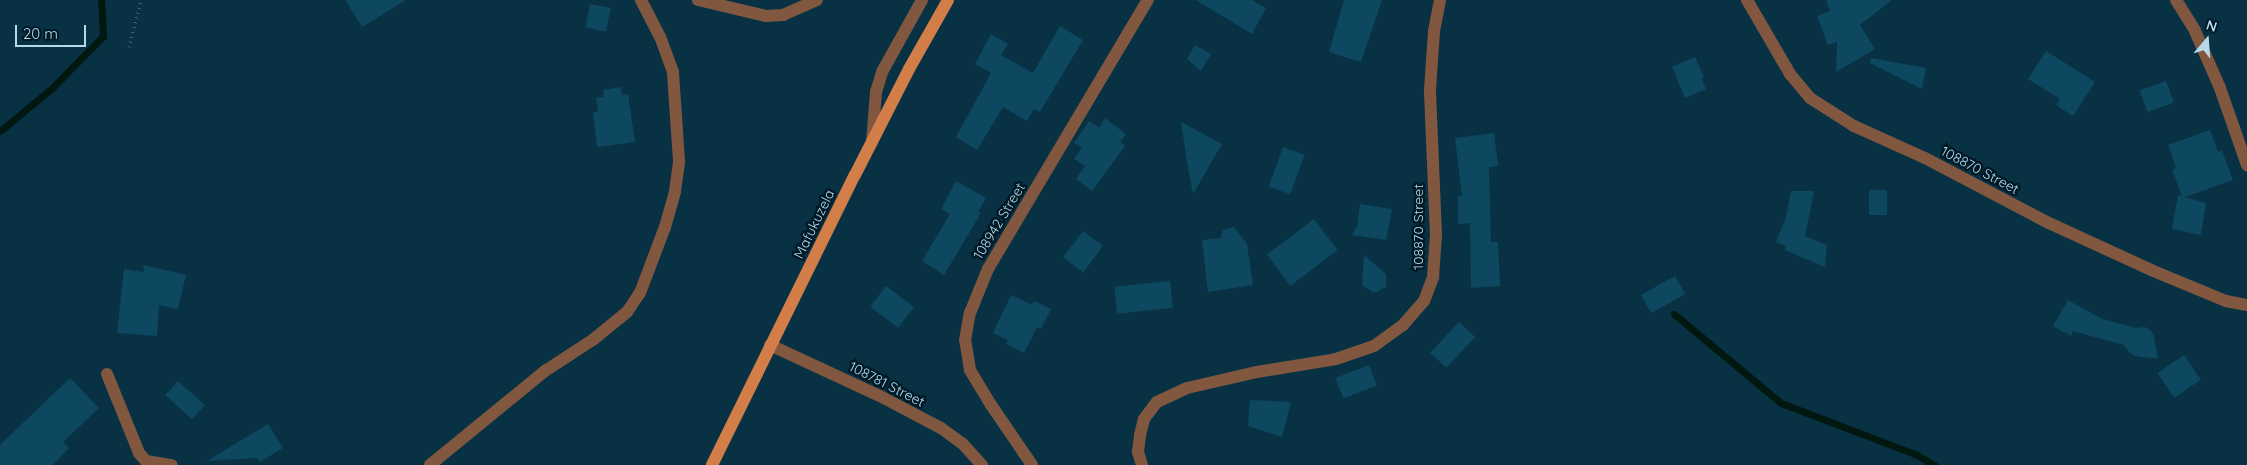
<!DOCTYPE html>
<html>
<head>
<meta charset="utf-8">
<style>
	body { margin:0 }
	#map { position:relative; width:2247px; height:465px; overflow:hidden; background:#083244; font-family:Quicksand,sans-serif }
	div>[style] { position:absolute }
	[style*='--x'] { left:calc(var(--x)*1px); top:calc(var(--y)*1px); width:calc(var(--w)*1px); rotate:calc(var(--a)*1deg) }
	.stream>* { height:7px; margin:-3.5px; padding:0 3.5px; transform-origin:3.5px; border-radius:3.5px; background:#011811 }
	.building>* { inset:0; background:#0d4860; transform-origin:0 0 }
	.path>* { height:3px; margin-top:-1.5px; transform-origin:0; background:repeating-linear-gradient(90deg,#3f6779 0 1px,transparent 0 5px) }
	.minor>* { height:12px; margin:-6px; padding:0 6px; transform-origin:6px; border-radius:6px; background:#81583f }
	.major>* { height:12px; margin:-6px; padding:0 6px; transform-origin:6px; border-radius:6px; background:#d37e49 }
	span { translate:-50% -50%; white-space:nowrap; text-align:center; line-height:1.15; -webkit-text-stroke:5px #001927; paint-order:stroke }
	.street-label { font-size:14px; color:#b5d9eb }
	.north { position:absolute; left:2182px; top:15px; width:50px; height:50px; -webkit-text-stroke:4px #001927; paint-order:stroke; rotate:18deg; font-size:14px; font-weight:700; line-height:20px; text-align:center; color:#b5d9eb }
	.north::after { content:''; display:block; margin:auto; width:18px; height:22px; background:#b5d9eb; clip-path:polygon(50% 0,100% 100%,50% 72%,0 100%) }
	.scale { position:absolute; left:15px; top:25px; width:71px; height:22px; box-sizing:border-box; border:2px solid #b5d9eb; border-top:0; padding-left:6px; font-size:15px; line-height:18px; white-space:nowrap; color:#b5d9eb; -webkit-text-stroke:4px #001927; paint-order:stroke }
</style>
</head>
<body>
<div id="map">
	<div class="stream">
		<i style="--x:0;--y:131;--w:66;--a:-39.5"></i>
		<i style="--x:51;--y:89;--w:74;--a:-45.5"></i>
		<i style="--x:103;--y:36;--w:36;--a:-93"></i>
		<i style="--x:1674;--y:314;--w:139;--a:39.8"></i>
		<i style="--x:1781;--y:403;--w:146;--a:20.9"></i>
		<i style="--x:1917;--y:455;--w:20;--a:30"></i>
	</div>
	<div class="building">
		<i style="clip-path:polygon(345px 0,406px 0,362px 27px)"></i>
		<i style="clip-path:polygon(1196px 0,1252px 0,1266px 8px,1252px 34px)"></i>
		<i style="clip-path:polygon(1344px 0,1382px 0,1361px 62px,1329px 52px)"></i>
		<i style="clip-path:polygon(1826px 0,1892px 0,1860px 25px,1875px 49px,1836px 72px,1837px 42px,1828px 45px,1817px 16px,1830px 11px)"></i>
		<i style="left:590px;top:4px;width:21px;height:24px;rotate:11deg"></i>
		<i style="clip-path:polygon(1060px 26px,1083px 40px,1040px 112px,1034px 109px,1027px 121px,1003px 107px,977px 150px,956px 137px,991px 73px,975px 64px,991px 34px,1008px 44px,1001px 55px,1033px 73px)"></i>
		<i style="clip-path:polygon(1195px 45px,1211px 54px,1201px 71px,1187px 59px)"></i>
		<i style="clip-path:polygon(2046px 51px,2095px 82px,2073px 116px,2056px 105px,2060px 99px,2028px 79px)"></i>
		<i style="clip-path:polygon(1695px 57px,1704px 77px,1701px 78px,1706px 89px,1685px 98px,1672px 67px)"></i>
		<i style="clip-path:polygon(1871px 58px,1926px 68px,1922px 89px,1870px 63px)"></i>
		<i style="left:2166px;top:81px;width:23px;height:28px;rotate:70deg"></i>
		<i style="clip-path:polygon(621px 87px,622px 95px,628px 94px,635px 142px,597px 147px,593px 112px,598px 112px,596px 98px,604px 97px,603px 90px)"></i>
		<i style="clip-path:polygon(1105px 118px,1126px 134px,1120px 142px,1125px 146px,1092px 191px,1076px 179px,1085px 166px,1074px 159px,1082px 148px,1074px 143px,1089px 121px,1099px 128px)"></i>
		<i style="clip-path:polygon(1181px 122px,1222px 144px,1193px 194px,1187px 162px)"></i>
		<i style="clip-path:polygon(2210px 130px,2218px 152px,2222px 150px,2233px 180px,2185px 197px,2206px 203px,2201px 235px,2172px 229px,2178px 195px,2182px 196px,2172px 170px,2176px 168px,2168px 145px)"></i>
		<i style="clip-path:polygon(1494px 133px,1498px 166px,1489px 167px,1491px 242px,1498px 242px,1500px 286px,1471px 288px,1470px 223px,1458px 224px,1458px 196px,1462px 196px,1455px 138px)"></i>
		<i style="left:1283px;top:147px;width:23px;height:42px;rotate:20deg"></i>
		<i style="clip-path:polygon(956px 181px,986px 198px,978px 212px,981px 213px,944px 275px,922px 261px,950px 214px,941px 209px)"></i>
		<i style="left:1869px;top:190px;width:18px;height:25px"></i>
		<i style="clip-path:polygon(1791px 191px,1814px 191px,1805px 236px,1827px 245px,1825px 267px,1785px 250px,1786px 246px,1776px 242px,1786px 217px)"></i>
		<i style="clip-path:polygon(1360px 204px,1392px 209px,1386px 240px,1352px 235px,1357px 226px)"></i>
		<i style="left:1314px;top:219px;width:39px;height:59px;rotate:53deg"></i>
		<i style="clip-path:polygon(1234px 227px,1247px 244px,1253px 285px,1208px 292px,1202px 240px,1221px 238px,1223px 230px)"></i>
		<i style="left:1083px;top:231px;width:25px;height:33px;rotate:37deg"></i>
		<i style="clip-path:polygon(1364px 255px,1386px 274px,1386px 287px,1374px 293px,1362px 285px)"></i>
		<i style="clip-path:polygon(143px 265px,186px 275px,178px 309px,159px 305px,157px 336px,117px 333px,124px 269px,144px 272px)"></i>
		<i style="left:1675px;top:276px;width:21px;height:39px;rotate:61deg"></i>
		<i style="left:1170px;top:281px;width:27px;height:56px;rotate:84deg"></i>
		<i style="left:886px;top:286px;width:35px;height:26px;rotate:37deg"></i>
		<i style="clip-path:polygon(1011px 295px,1032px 305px,1034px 301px,1051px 309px,1041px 329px,1037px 327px,1024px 353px,1006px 344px,1008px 340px,993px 333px)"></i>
		<i style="clip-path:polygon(2068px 300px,2102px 319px,2136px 328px,2145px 327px,2151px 331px,2154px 336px,2158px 359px,2136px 356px,2130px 353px,2124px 345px,2073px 331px,2071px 336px,2053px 326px)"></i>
		<i style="left:1459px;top:322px;width:22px;height:42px;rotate:43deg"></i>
		<i style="left:2184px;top:355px;width:30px;height:32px;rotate:56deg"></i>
		<i style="left:1369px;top:365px;width:22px;height:36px;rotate:69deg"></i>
		<i style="clip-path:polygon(70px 378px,99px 408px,63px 442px,69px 448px,53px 465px,0 465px,0 445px)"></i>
		<i style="left:178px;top:381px;width:36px;height:19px;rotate:42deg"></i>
		<i style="clip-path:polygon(1250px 400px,1291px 402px,1282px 437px,1248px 426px)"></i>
		<i style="clip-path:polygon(268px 424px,283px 448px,260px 462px,257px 458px,207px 461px)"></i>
	</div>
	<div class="path">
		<i style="--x:129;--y:47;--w:49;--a:-75.7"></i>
	</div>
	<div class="minor">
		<i style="--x:698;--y:0;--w:70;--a:13.2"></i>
		<i style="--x:766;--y:16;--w:17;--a:-3"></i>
		<i style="--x:783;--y:15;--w:37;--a:-24"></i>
		<i style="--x:1747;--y:0;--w:86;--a:59.8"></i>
		<i style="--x:1790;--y:74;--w:31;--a:50"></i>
		<i style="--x:1810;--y:98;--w:52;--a:32.5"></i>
		<i style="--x:1854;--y:126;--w:78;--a:24.3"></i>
		<i style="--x:1925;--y:158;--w:140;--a:27.7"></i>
		<i style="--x:2049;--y:223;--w:112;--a:24.7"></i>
		<i style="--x:2151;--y:270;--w:81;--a:22.5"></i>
		<i style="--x:2226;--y:301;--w:21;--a:11"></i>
		<i style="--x:2176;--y:0;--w:36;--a:58"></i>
		<i style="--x:2195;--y:31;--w:62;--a:66.3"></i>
		<i style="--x:2220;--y:88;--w:82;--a:70.7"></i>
		<i style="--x:872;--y:142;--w:50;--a:-85.4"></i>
		<i style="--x:876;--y:92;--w:21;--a:-73"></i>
		<i style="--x:882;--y:72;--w:82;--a:-60.9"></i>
		<i style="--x:770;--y:345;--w:121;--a:24.9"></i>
		<i style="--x:880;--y:396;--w:69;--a:27.7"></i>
		<i style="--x:941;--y:428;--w:26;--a:36"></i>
		<i style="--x:962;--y:443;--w:30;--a:48"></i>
		<i style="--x:107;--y:374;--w:85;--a:67.9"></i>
		<i style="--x:139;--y:453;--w:11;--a:49"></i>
		<i style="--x:146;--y:461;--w:26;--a:9"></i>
		<i style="--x:430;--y:465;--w:149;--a:-39.3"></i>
		<i style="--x:545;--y:371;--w:59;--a:-33.1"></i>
		<i style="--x:594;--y:339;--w:43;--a:-39.3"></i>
		<i style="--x:627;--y:312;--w:23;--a:-56"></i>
		<i style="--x:640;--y:293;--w:71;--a:-69.3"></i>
		<i style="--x:665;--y:227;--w:37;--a:-74"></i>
		<i style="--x:675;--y:191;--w:30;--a:-82"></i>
		<i style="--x:679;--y:161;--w:89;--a:-93.9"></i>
		<i style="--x:673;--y:72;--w:37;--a:-110"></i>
		<i style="--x:660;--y:37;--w:42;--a:-117.2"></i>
		<i style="--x:1032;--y:465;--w:73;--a:-124.3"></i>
		<i style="--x:991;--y:405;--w:41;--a:-121"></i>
		<i style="--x:970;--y:370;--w:30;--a:-99"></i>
		<i style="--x:965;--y:340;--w:27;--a:-80"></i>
		<i style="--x:970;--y:313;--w:48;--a:-67.8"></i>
		<i style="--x:988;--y:269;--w:313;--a:-59.3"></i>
		<i style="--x:1142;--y:465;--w:14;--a:-107"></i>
		<i style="--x:1138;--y:452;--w:17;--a:-83"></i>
		<i style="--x:1140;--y:435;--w:16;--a:-76"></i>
		<i style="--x:1144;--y:419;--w:21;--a:-53"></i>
		<i style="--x:1157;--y:402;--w:33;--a:-25"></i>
		<i style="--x:1187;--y:388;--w:72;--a:-12.9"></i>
		<i style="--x:1257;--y:372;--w:80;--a:-9.3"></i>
		<i style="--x:1336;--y:359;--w:40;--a:-18.9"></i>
		<i style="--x:1374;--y:346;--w:36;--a:-36"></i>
		<i style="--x:1403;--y:325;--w:32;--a:-49"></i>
		<i style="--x:1424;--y:301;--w:26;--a:-69"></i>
		<i style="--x:1433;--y:277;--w:42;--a:-85.9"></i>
		<i style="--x:1436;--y:235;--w:145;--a:-92.4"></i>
		<i style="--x:1430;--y:90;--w:59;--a:-86.1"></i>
		<i style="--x:1434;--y:31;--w:32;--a:-79"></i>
	</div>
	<div class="major">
		<i style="--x:712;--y:465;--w:323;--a:-63.8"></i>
		<i style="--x:855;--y:175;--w:119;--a:-63"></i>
		<i style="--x:909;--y:69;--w:79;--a:-60.5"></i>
	</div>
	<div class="street-label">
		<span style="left:1980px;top:170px;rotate:28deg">108870 Street</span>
		<span style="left:999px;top:221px;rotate:-59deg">108942 Street</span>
		<span style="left:814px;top:224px;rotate:-64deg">Mafukuzela</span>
		<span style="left:1418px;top:227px;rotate:-90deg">108870 Street</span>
		<span style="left:887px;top:384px;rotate:27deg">108781 Street</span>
	</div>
	<div class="north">N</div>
	<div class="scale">20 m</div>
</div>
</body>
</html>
